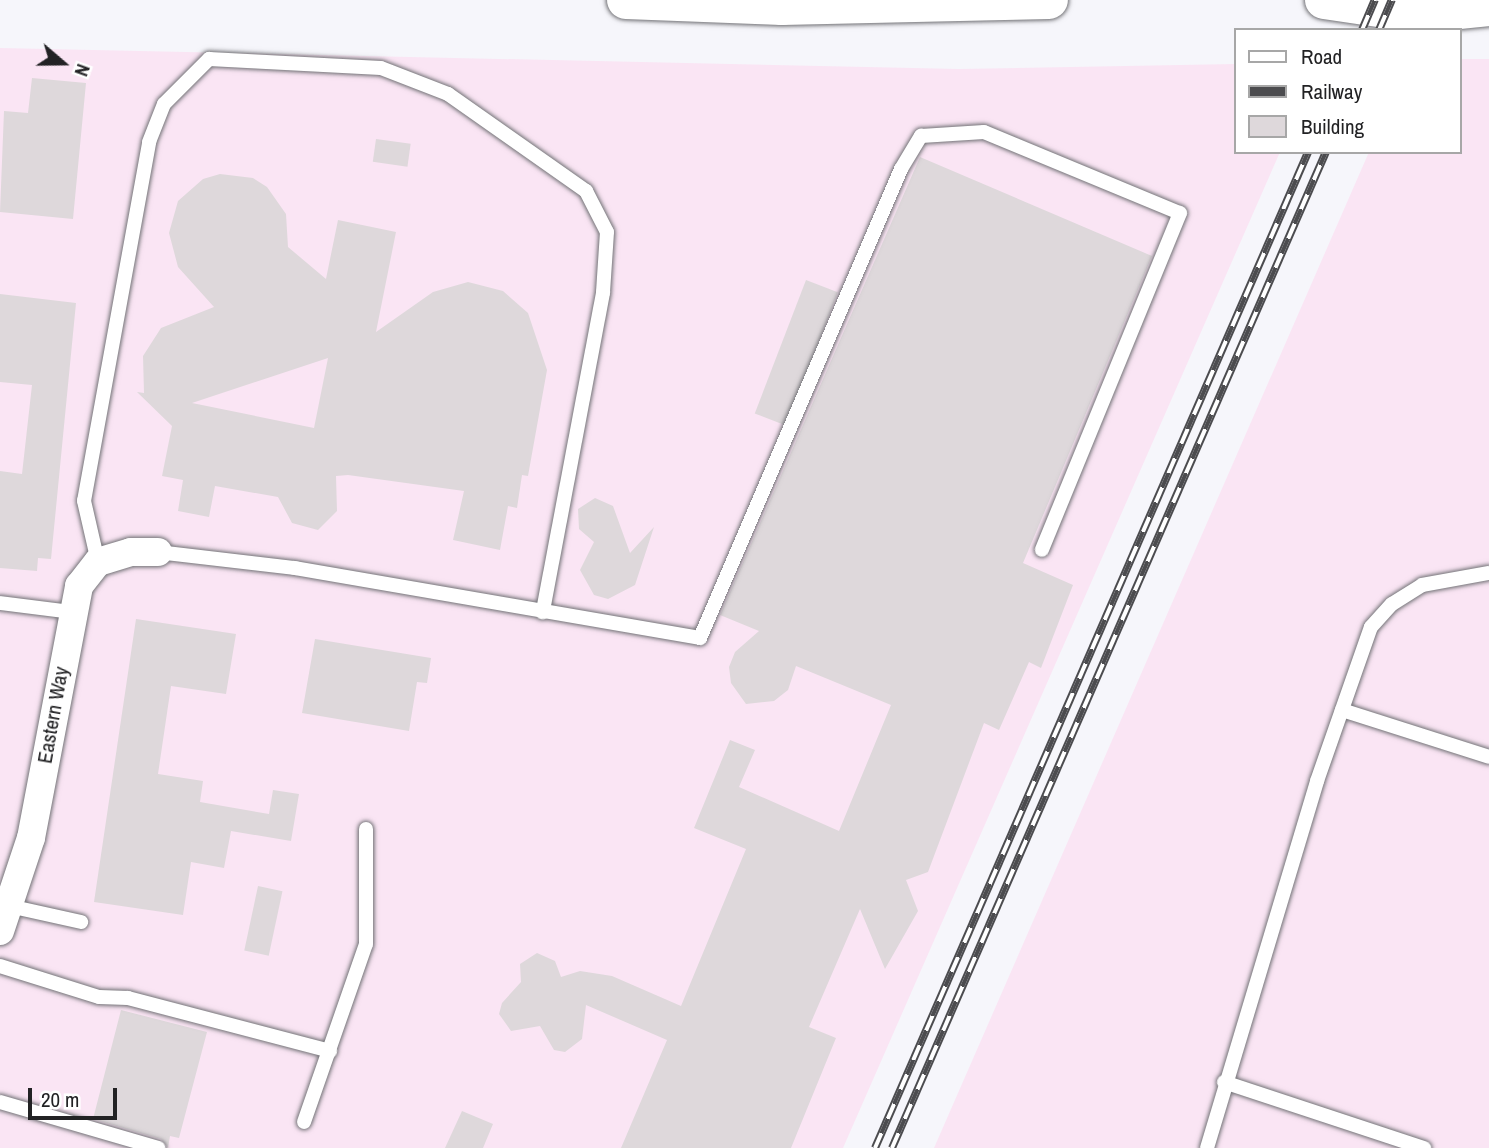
<!DOCTYPE html>
<html>
<head>
<meta charset="utf-8">
<style>
	body { margin:0 }
	#map { position:relative; width:1489px; height:1148px; overflow:hidden; background:#f6f6fb; font-family:"Archivo Narrow",sans-serif }
	div>[style] { position:absolute }
	[style*='--x'] { left:calc(var(--x)*1px); top:calc(var(--y)*1px); width:calc(var(--w)*1px); rotate:calc(var(--a)*1deg) }
	.industrial>* { inset:0; background:#fae5f4 }
	.building>* { inset:0; background:#ded8db; transform-origin:0 0 }
	.roads { filter:drop-shadow(0 0 2px #737377) drop-shadow(0 0 2px #737377) }
	.lane>* { height:14px; margin:-7px; padding:0 7px; transform-origin:7px; border-radius:7px; background:#fff }
	.street>* { height:28px; margin:-14px; padding:0 14px; transform-origin:14px; border-radius:14px; background:#fff }
	.highway>* { height:38px; margin:-19px; padding:0 19px; transform-origin:19px; border-radius:19px; background:#fff }
	.rail>* { height:8px; margin-top:-4px; transform-origin:0; background:repeating-linear-gradient(90deg,#fff 0 16px,#4c4c4f 0 32px); box-sizing:border-box; border-block:2px solid #4c4c4f }
	span { translate:-50% -50%; white-space:nowrap; text-align:center; line-height:1.15; -webkit-text-stroke:7px #fff; paint-order:stroke }
	.street-label { font-size:21px; color:#222224 }
	.legend { position:absolute; left:1234px; top:28px; width:228px; height:126px; box-sizing:border-box; background:#fff; border:2px solid #a7a7a7; margin:0; padding:9px 12px; list-style:none; font-size:21px; color:#222224 }
	.legend li { display:flex; align-items:center; gap:14px; height:35px }
	.legend b { width:35px; border:2px solid #a7a7a7 }
	.north { position:absolute; left:28px; top:28px; width:70px; height:70px; -webkit-text-stroke:5px #fff; paint-order:stroke; rotate:110deg; font-size:19px; font-weight:700; line-height:28px; text-align:center; color:#222224 }
	.north::after { content:''; display:block; margin:auto; width:24px; height:32px; background:#222224; clip-path:polygon(50% 0,100% 100%,50% 72%,0 100%) }
	.scale { position:absolute; left:28px; top:1088px; width:89px; height:32px; box-sizing:border-box; border:4px solid #222224; border-top:0; padding-left:9px; font-size:21px; line-height:24px; white-space:nowrap; color:#222224; -webkit-text-stroke:5px #fff; paint-order:stroke }
</style>
</head>
<body>
<div id="map">
	<div class="industrial">
		<i style="clip-path:polygon(0 48px,959px 69px,1235px 64px,1235px 152px,1280px 152px,843px 1148px,0 1148px)"></i>
		<i style="clip-path:polygon(1459px 59px,1489px 59px,1489px 1148px,934px 1148px,1369px 152px,1459px 152px)"></i>
	</div>
	<div class="building">
		<i style="clip-path:polygon(32px 78px,86px 83px,73px 219px,0 212px,4px 111px,28px 113px)"></i>
		<i style="left:376px;top:139px;width:35px;height:23px;rotate:8deg"></i>
		<i style="clip-path:polygon(920px 157px,1152px 256px,1023px 563px,1073px 585px,1041px 668px,1029px 662px,999px 730px,984px 723px,928px 872px,906px 880px,918px 911px,885px 969px,860px 909px,809px 1027px,836px 1038px,791px 1148px,621px 1148px,667px 1040px,586px 1005px,582px 1039px,565px 1052px,554px 1050px,540px 1026px,511px 1031px,499px 1014px,502px 1003px,521px 982px,520px 964px,537px 953px,555px 961px,561px 977px,580px 971px,612px 976px,681px 1006px,746px 849px,694px 828px,730px 740px,755px 750px,739px 787px,839px 831px,891px 705px,796px 666px,788px 690px,774px 701px,746px 704px,731px 683px,729px 667px,735px 652px,759px 631px,720px 615px)"></i>
		<i style="clip-path:polygon(evenodd,220px 174px,253px 178px,267px 187px,286px 214px,288px 247px,326px 279px,338px 220px,396px 232px,376px 332px,433px 292px,468px 282px,503px 291px,528px 313px,547px 370px,528px 476px,522px 475px,517px 508px,508px 506px,500px 550px,453px 540px,464px 491px,348px 475px,336px 476px,337px 511px,318px 530px,292px 523px,278px 497px,215px 486px,209px 517px,178px 511px,183px 480px,162px 476px,172px 426px,137px 392px,144px 393px,143px 356px,161px 328px,214px 307px,178px 267px,169px 233px,178px 201px,203px 179px,220px 174px,328px 358px,314px 428px,192px 403px,328px 358px)"></i>
		<i style="left:806px;top:280px;width:34px;height:143px;rotate:21deg"></i>
		<i style="clip-path:polygon(0 294px,76px 303px,51px 559px,38px 558px,37px 571px,0 568px,0 471px,22px 474px,32px 385px,0 382px)"></i>
		<i style="clip-path:polygon(595px 498px,613px 506px,630px 553px,654px 527px,635px 585px,608px 599px,594px 595px,580px 570px,594px 542px,579px 529px,578px 509px)"></i>
		<i style="clip-path:polygon(136px 619px,236px 634px,226px 694px,171px 686px,158px 774px,203px 781px,200px 802px,269px 814px,273px 790px,299px 794px,291px 841px,231px 831px,224px 868px,191px 862px,183px 915px,94px 902px)"></i>
		<i style="clip-path:polygon(315px 639px,431px 658px,427px 683px,417px 682px,409px 731px,302px 713px)"></i>
		<i style="left:258px;top:886px;width:25px;height:66px;rotate:12deg"></i>
		<i style="clip-path:polygon(121px 1010px,207px 1032px,179px 1138px,170px 1136px,168px 1148px,161px 1139px,93px 1119px)"></i>
		<i style="clip-path:polygon(462px 1111px,493px 1124px,483px 1148px,445px 1148px)"></i>
	</div>
	<div class="roads">
		<div class="lane">
			<i style="--x:158;--y:552;--w:138;--a:6.7"></i>
			<i style="--x:295;--y:568;--w:411;--a:9.8"></i>
			<i style="--x:700;--y:638;--w:510;--a:-66.8"></i>
			<i style="--x:901;--y:169;--w:39;--a:-59"></i>
			<i style="--x:921;--y:136;--w:63;--a:-3.6"></i>
			<i style="--x:984;--y:132;--w:212;--a:22.5"></i>
			<i style="--x:1180;--y:213;--w:364;--a:112.3"></i>
			<i style="--x:98;--y:562;--w:63;--a:-102.9"></i>
			<i style="--x:84;--y:501;--w:365;--a:-79.7"></i>
			<i style="--x:149;--y:142;--w:41;--a:-68.5"></i>
			<i style="--x:164;--y:104;--w:64;--a:-45"></i>
			<i style="--x:209;--y:59;--w:172;--a:3"></i>
			<i style="--x:381;--y:68;--w:72;--a:21.2"></i>
			<i style="--x:448;--y:94;--w:169;--a:35.1"></i>
			<i style="--x:586;--y:191;--w:46;--a:62.9"></i>
			<i style="--x:607;--y:232;--w:61;--a:93.8"></i>
			<i style="--x:603;--y:293;--w:325;--a:100.7"></i>
			<i style="--x:0;--y:603;--w:72;--a:7.2"></i>
			<i style="--x:1342;--y:710;--w:154;--a:17.7"></i>
			<i style="--x:9;--y:906;--w:74;--a:12.5"></i>
			<i style="--x:0;--y:966;--w:104;--a:17.4"></i>
			<i style="--x:99;--y:997;--w:29;--a:2"></i>
			<i style="--x:128;--y:998;--w:209;--a:14.7"></i>
			<i style="--x:1224;--y:1082;--w:211;--a:18.3"></i>
			<i style="--x:0;--y:1102;--w:165;--a:16.2"></i>
			<i style="--x:304;--y:1122;--w:188;--a:-70.8"></i>
			<i style="--x:366;--y:944;--w:115;--a:-90"></i>
			<i style="--x:1207;--y:1148;--w:383;--a:-73.3"></i>
			<i style="--x:1317;--y:781;--w:163;--a:-70.7"></i>
			<i style="--x:1371;--y:627;--w:31;--a:-48"></i>
			<i style="--x:1392;--y:604;--w:36;--a:-32"></i>
			<i style="--x:1422;--y:585;--w:68;--a:-10.2"></i>
		</div>
		<div class="street">
			<i style="--x:0;--y:931;--w:98;--a:-71.6"></i>
			<i style="--x:31;--y:838;--w:257;--a:-79.2"></i>
			<i style="--x:79;--y:586;--w:31;--a:-52"></i>
			<i style="--x:98;--y:562;--w:34;--a:-17"></i>
			<i style="--x:131;--y:552;--w:27;--a:0"></i>
		</div>
		<div class="highway">
			<i style="--x:626;--y:0;--w:156;--a:2.2"></i>
			<i style="--x:782;--y:6;--w:267;--a:-1.3"></i>
			<i style="--x:1324;--y:0;--w:96;--a:8.4"></i>
			<i style="--x:1419;--y:14;--w:70;--a:-5.7"></i>
		</div>
	</div>
	<div class="rail">
		<i style="--x:1362;--y:30;--w:33;--a:-67"></i>
		<i style="--x:1379;--y:30;--w:33;--a:-67"></i>
		<i style="--x:875;--y:1148;--w:1086;--a:-66.5"></i>
		<i style="--x:892;--y:1148;--w:1086;--a:-66.46"></i>
	</div>
	<div class="street-label">
		<span style="left:53px;top:715px;rotate:-80deg">Eastern Way</span>
	</div>
	<ul class="legend">
	<li><b style="height:9px;background:#fff"></b>Road</li>
	<li><b style="height:9px;background:#4c4c4f"></b>Railway</li>
	<li><b style="height:19px;background:#ded8db"></b>Building</li>
	</ul>
	<div class="north">N</div>
	<div class="scale">20 m</div>
</div>
</body>
</html>
